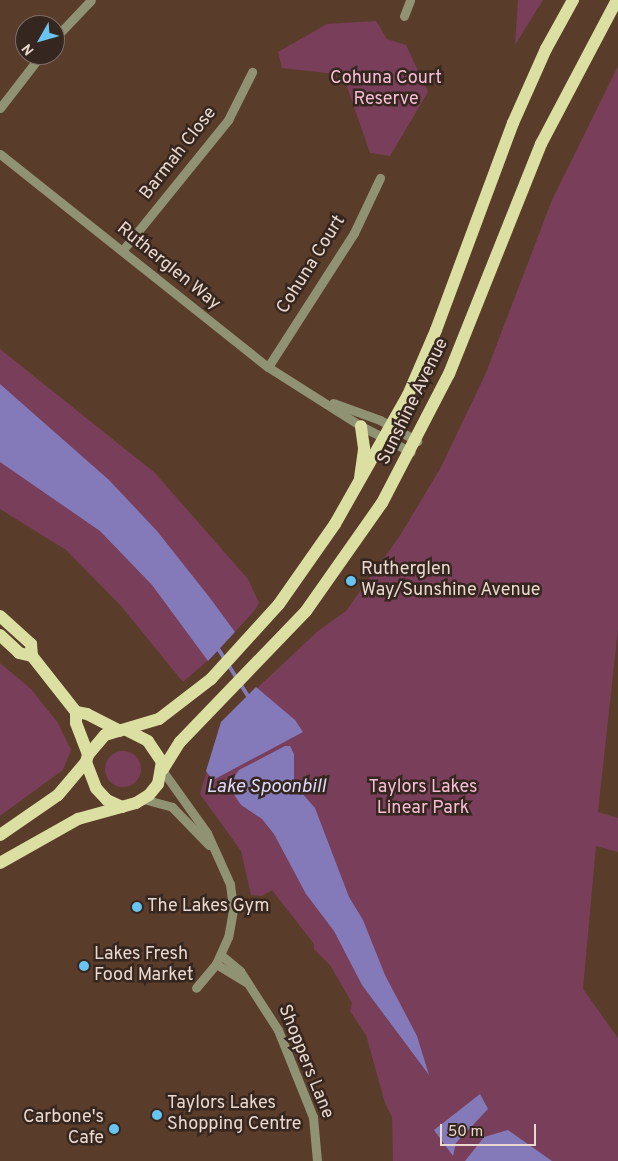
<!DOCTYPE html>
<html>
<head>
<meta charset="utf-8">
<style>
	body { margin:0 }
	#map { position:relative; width:618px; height:1161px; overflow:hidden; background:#5a3c2a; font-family:Overpass,sans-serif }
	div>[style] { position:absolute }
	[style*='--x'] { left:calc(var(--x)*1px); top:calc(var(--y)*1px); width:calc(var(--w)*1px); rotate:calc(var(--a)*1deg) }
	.green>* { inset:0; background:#793e5a }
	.round { border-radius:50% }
	.water>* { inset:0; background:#8479b9 }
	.stream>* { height:4px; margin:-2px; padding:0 2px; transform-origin:2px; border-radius:2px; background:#8479b9 }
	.minor>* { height:9px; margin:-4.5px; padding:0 4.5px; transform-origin:4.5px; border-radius:4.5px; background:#909274 }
	.major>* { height:12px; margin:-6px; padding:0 6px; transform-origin:6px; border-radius:6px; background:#dbdfa1 }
	.dots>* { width:14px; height:14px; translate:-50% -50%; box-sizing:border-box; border:2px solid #35271f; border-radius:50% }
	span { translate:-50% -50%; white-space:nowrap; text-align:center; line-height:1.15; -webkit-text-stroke:5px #35271f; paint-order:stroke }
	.park-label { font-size:18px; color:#f8bdd7 }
	.street-label { font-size:18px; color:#ead7cd }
	.poi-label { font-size:18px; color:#ead7cd }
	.left { translate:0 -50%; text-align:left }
	.right { translate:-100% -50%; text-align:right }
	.water-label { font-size:19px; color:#dedaff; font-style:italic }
	.north { position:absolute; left:15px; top:15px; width:50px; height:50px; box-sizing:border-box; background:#35271f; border:1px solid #7d6d65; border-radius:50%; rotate:232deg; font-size:14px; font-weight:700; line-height:20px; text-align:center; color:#ead7cd }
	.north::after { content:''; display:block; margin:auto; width:18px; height:22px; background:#68c4f0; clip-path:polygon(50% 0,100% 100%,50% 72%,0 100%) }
	.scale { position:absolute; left:440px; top:1124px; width:96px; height:22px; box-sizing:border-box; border:2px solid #ead7cd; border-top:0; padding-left:6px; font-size:15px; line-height:18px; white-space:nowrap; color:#ead7cd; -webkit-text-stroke:4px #35271f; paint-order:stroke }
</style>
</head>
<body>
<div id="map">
	<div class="green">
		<i style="clip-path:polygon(518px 0,543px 0,515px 45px)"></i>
		<i style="clip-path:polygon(376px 21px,387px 39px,406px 45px,428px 92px,390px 156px,370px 153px,343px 75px,282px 68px,278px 52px,327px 24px)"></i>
		<i style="clip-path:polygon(618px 66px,618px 629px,598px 812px,618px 818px,618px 852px,596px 846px,583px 989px,618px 1038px,618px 1161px,393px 1161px,392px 1117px,385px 1103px,366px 1035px,350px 1011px,352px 1003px,330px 965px,314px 949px,314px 944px,272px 890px,262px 896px,251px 895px,241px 851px,200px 794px,221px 722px,318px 631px,346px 611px,399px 537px,440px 469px,485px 375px,552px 200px)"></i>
		<i style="clip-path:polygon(0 349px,155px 473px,248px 579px,259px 603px,255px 610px,213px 656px,183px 682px,121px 606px,66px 550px,0 509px)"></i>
		<i style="clip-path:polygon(0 663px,31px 689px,58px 723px,71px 750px,63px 770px,0 816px)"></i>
		<i class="round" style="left:105px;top:751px;width:36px;height:36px"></i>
	</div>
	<div class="water">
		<i style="clip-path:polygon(0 384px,109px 480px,157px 531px,210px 598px,235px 632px,208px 661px,152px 585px,100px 531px,0 462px)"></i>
		<i style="clip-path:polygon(256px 687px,295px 720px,303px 732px,213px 780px,206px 771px,221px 722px)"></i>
		<i style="clip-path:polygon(285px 746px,290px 746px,294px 754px,294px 784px,315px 808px,349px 897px,363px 920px,385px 975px,417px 1036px,429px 1075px,362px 985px,334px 931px,306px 894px,274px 834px,262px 819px,241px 805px,233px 793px,232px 780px,239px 770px)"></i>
		<i style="clip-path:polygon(480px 1094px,488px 1109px,456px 1143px,453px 1156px,434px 1130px)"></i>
		<i style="clip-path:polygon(508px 1130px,552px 1161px,465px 1161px,484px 1137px)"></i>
	</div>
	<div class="stream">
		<i style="--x:219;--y:650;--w:54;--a:57.8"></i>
	</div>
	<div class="minor">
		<i style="--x:404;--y:16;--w:17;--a:-69"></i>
		<i style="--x:55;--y:38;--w:52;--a:-46.5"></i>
		<i style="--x:0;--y:108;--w:67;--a:-52.3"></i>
		<i style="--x:0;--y:154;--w:342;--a:38.5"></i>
		<i style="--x:268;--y:367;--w:110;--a:32.4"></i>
		<i style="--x:361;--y:426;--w:56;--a:27.5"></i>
		<i style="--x:122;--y:251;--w:169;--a:-51"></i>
		<i style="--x:228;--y:120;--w:54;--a:-63.4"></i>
		<i style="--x:268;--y:367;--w:159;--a:-57.3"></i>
		<i style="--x:354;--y:233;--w:61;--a:-64.7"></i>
		<i style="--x:333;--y:403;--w:50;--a:19.9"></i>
		<i style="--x:380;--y:420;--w:43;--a:29.6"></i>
		<i style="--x:162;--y:770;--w:77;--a:54.5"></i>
		<i style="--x:207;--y:833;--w:56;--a:65.7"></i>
		<i style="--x:230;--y:884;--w:26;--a:83"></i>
		<i style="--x:233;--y:910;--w:27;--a:100"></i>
		<i style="--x:228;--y:937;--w:30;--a:114"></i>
		<i style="--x:216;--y:964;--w:31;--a:130"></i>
		<i style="--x:143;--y:799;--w:30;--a:15"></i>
		<i style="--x:172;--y:807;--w:53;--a:45.8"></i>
		<i style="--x:221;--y:955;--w:25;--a:40"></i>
		<i style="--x:240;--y:971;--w:70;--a:57.2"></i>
		<i style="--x:278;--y:1030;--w:94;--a:68.1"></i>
		<i style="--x:313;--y:1117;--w:44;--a:84.8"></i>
		<i style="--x:216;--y:964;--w:35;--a:31"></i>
	</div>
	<div class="major">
		<i style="--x:360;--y:478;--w:30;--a:-82"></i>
		<i style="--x:364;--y:448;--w:22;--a:-98"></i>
		<i style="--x:0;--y:616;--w:42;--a:42.1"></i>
		<i style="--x:31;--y:644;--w:12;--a:85"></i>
		<i style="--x:32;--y:656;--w:71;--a:51.8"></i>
		<i style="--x:76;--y:712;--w:11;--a:90"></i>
		<i style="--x:76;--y:723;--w:34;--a:69"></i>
		<i style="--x:0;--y:635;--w:26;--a:43"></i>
		<i style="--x:19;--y:653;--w:13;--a:13"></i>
		<i style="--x:76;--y:712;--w:11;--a:10"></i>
		<i style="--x:87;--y:714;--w:37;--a:27"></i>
		<i style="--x:163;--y:769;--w:32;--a:-58"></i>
		<i style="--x:180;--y:742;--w:182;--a:-46.1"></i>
		<i style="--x:306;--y:611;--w:132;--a:-54.9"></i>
		<i style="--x:382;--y:503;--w:145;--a:-62.6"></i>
		<i style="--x:449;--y:374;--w:248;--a:-68.2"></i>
		<i style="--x:541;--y:144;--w:163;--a:-62.2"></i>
		<i style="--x:122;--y:807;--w:17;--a:-155"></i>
		<i style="--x:107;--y:800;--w:16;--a:-133"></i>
		<i style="--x:96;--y:788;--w:28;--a:-111"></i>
		<i style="--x:86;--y:762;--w:7;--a:-74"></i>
		<i style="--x:88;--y:755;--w:26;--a:-50"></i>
		<i style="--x:105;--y:735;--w:56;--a:-16.5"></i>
		<i style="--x:159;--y:719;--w:66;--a:-37.6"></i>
		<i style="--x:211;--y:679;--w:101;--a:-47.8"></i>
		<i style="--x:279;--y:604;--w:98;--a:-55"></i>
		<i style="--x:335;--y:524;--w:148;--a:-60.5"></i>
		<i style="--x:408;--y:395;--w:71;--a:-66.7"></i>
		<i style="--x:436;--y:330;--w:221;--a:-69.6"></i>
		<i style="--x:513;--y:123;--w:81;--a:-66"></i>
		<i style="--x:546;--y:49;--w:56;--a:-61.1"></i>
		<i style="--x:0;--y:835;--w:70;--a:-34.6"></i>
		<i style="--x:58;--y:795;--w:43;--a:-49.7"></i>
		<i style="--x:0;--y:863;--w:90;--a:-29.4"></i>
		<i style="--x:78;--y:819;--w:60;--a:-15.4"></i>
		<i style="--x:136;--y:803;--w:15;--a:-32"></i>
		<i style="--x:149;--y:795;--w:14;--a:-51"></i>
		<i style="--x:158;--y:784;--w:22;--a:-80"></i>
		<i style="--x:162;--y:762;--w:25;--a:-124"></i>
		<i style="--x:148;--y:741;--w:25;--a:-153"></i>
	</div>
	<div class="dots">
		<i style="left:351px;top:581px;background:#68c4f0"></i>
		<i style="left:137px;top:907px;background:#68c4f0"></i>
		<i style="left:84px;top:966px;background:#68c4f0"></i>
		<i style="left:157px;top:1115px;background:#68c4f0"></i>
		<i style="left:114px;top:1129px;background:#68c4f0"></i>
	</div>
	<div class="park-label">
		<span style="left:386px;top:90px">Cohuna Court<br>Reserve</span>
		<span style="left:423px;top:799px">Taylors Lakes<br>Linear Park</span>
	</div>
	<div class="street-label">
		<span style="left:179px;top:154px;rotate:-52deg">Barmah Close</span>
		<span style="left:312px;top:265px;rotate:-58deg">Cohuna Court</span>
		<span style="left:168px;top:267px;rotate:39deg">Rutherglen Way</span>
		<span style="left:414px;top:402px;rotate:-64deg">Sunshine Avenue</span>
		<span style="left:305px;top:1062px;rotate:68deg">Shoppers Lane</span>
	</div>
	<div class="poi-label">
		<span class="left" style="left:361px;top:581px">Rutherglen<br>Way/Sunshine Avenue</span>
		<span class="left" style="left:147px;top:907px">The Lakes Gym</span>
		<span class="left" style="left:94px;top:966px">Lakes Fresh<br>Food Market</span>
		<span class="left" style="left:167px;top:1115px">Taylors Lakes<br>Shopping Centre</span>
		<span class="right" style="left:104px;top:1129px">Carbone's<br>Cafe</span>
	</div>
	<div class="water-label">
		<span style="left:266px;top:788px">Lake Spoonbill</span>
	</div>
	<div class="north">N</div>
	<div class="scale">50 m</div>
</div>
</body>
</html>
